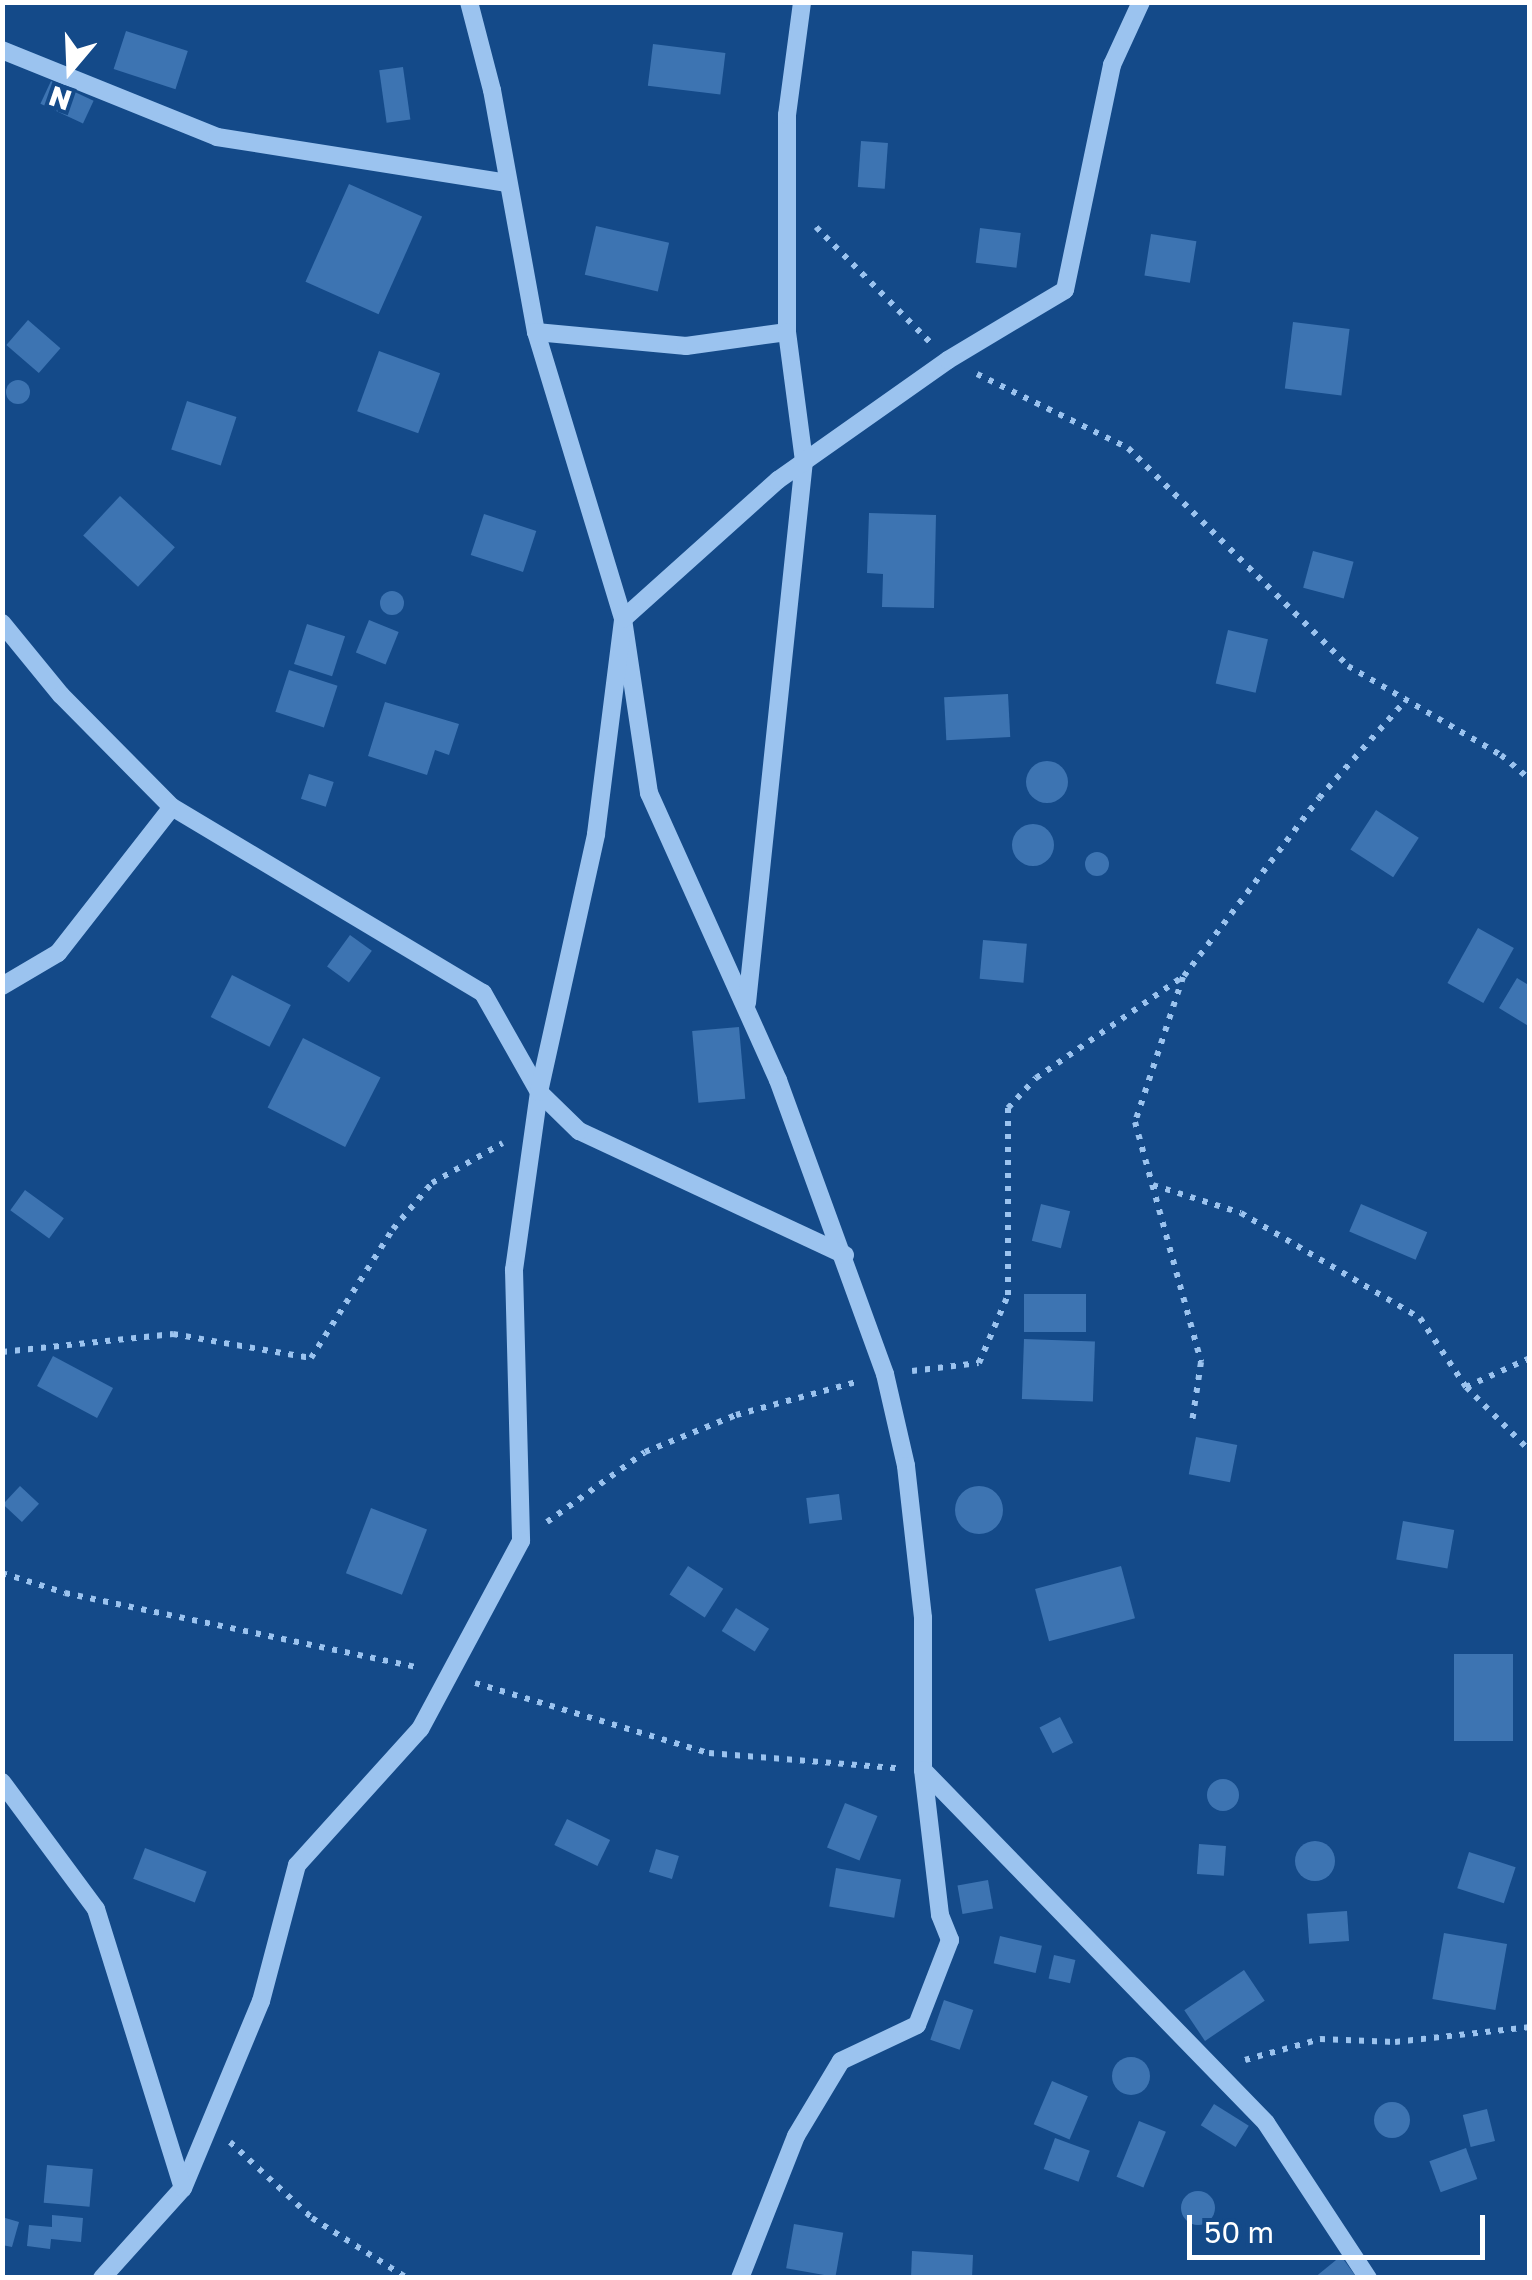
<!DOCTYPE html>
<html>
<head>
<meta charset="utf-8">
<style>
	body { margin:0 }
	#map { position:relative; width:1532px; height:2280px; overflow:hidden; background:#144a89; font-family:"Golos Text",sans-serif }
	div>[style] { position:absolute }
	[style*='--x'] { left:calc(var(--x)*1px); top:calc(var(--y)*1px); width:calc(var(--w)*1px); rotate:calc(var(--a)*1deg) }
	.building>* { inset:0; background:#3d74b2; transform-origin:0 0 }
	.round { border-radius:50% }
	.path>* { height:6px; margin-top:-3px; transform-origin:0; background:repeating-linear-gradient(90deg,#9bc3ef 0 5px,transparent 0 13px) }
	.minor>* { height:18px; margin:-9px; padding:0 9px; transform-origin:9px; border-radius:9px; background:#9bc3ef }
	span { translate:-50% -50%; white-space:nowrap; text-align:center; line-height:1.15; -webkit-text-stroke:10px #144a89; paint-order:stroke }
	.frame { position:absolute; inset:0; border:5px solid #fff; pointer-events:none }
	.north { position:absolute; left:20px; top:20px; width:100px; height:100px; -webkit-text-stroke:8px #144a89; paint-order:stroke; rotate:199deg; font-size:28px; font-weight:700; line-height:40px; text-align:center; color:#fff }
	.north::after { content:''; display:block; margin:auto; width:35px; height:45px; background:#fff; clip-path:polygon(50% 0,100% 100%,50% 72%,0 100%) }
	.scale { position:absolute; left:1187px; top:2215px; width:298px; height:45px; box-sizing:border-box; border:5px solid #fff; border-top:0; padding-left:12px; font-size:30px; line-height:35px; white-space:nowrap; color:#fff; -webkit-text-stroke:8px #144a89; paint-order:stroke }
</style>
</head>
<body>
<div id="map">
	<div class="building">
		<i style="left:126px;top:31px;width:65px;height:40px;rotate:18deg"></i>
		<i style="left:653px;top:44px;width:73px;height:42px;rotate:7deg"></i>
		<i style="left:403px;top:67px;width:53px;height:24px;rotate:82deg"></i>
		<i style="left:51px;top:81px;width:47px;height:25px;rotate:25deg"></i>
		<i style="left:861px;top:141px;width:27px;height:46px;rotate:4deg"></i>
		<i style="left:349px;top:184px;width:80px;height:107px;rotate:24deg"></i>
		<i style="left:596px;top:226px;width:75px;height:50px;rotate:13deg"></i>
		<i style="left:980px;top:228px;width:41px;height:35px;rotate:7deg"></i>
		<i style="left:1151px;top:234px;width:46px;height:42px;rotate:9deg"></i>
		<i style="left:28px;top:320px;width:43px;height:33px;rotate:41deg"></i>
		<i style="left:1293px;top:322px;width:57px;height:67px;rotate:7deg"></i>
		<i style="left:379px;top:351px;width:65px;height:64px;rotate:20deg"></i>
		<i class="round" style="left:6px;top:380px;width:24px;height:24px"></i>
		<i style="left:187px;top:401px;width:52px;height:51px;rotate:18deg"></i>
		<i style="left:120px;top:496px;width:75px;height:54px;rotate:43deg"></i>
		<i style="clip-path:polygon(869px 513px,936px 515px,934px 608px,882px 607px,883px 574px,867px 573px)"></i>
		<i style="left:484px;top:514px;width:55px;height:43px;rotate:18deg"></i>
		<i style="left:1313px;top:551px;width:42px;height:38px;rotate:15deg"></i>
		<i class="round" style="left:380px;top:591px;width:24px;height:24px"></i>
		<i style="left:369px;top:620px;width:32px;height:35px;rotate:22deg"></i>
		<i style="left:307px;top:624px;width:40px;height:42px;rotate:18deg"></i>
		<i style="left:1228px;top:630px;width:41px;height:55px;rotate:13deg"></i>
		<i style="left:289px;top:670px;width:51px;height:44px;rotate:18deg"></i>
		<i style="left:1008px;top:694px;width:43px;height:64px;rotate:87deg"></i>
		<i style="clip-path:polygon(385px 702px,459px 724px,449px 755px,435px 750px,427px 775px,368px 756px)"></i>
		<i class="round" style="left:1026px;top:761px;width:42px;height:42px"></i>
		<i style="left:309px;top:774px;width:26px;height:26px;rotate:18deg"></i>
		<i style="left:1376px;top:810px;width:51px;height:47px;rotate:33deg"></i>
		<i class="round" style="left:1012px;top:824px;width:42px;height:42px"></i>
		<i class="round" style="left:1085px;top:852px;width:24px;height:24px"></i>
		<i style="left:1478px;top:928px;width:41px;height:63px;rotate:29deg"></i>
		<i style="left:350px;top:935px;width:27px;height:39px;rotate:36deg"></i>
		<i style="left:983px;top:940px;width:44px;height:39px;rotate:5deg"></i>
		<i style="left:232px;top:975px;width:66px;height:47px;rotate:27deg"></i>
		<i style="clip-path:polygon(1517px 978px,1530px 986px,1530px 1027px,1499px 1008px)"></i>
		<i style="left:739px;top:1027px;width:72px;height:47px;rotate:85deg"></i>
		<i style="left:303px;top:1038px;width:87px;height:78px;rotate:27deg"></i>
		<i style="left:25px;top:1190px;width:48px;height:25px;rotate:36deg"></i>
		<i style="left:1041px;top:1204px;width:30px;height:38px;rotate:14deg"></i>
		<i style="left:1361px;top:1204px;width:72px;height:30px;rotate:23deg"></i>
		<i style="left:1086px;top:1294px;width:38px;height:62px;rotate:90deg"></i>
		<i style="left:1024px;top:1339px;width:71px;height:60px;rotate:2deg"></i>
		<i style="left:53px;top:1356px;width:68px;height:34px;rotate:28deg"></i>
		<i style="left:1196px;top:1437px;width:42px;height:38px;rotate:11deg"></i>
		<i style="left:20px;top:1486px;width:26px;height:25px;rotate:43deg"></i>
		<i class="round" style="left:955px;top:1486px;width:48px;height:48px"></i>
		<i style="left:839px;top:1494px;width:26px;height:33px;rotate:83deg"></i>
		<i style="left:371px;top:1508px;width:60px;height:70px;rotate:21deg"></i>
		<i style="left:1403px;top:1521px;width:52px;height:39px;rotate:10deg"></i>
		<i style="left:688px;top:1566px;width:42px;height:34px;rotate:33deg"></i>
		<i style="left:1121px;top:1566px;width:54px;height:89px;rotate:75deg"></i>
		<i style="left:736px;top:1608px;width:39px;height:27px;rotate:32deg"></i>
		<i style="left:1454px;top:1654px;width:59px;height:87px"></i>
		<i style="left:1060px;top:1717px;width:29px;height:23px;rotate:63deg"></i>
		<i class="round" style="left:1207px;top:1779px;width:32px;height:32px"></i>
		<i style="left:845px;top:1803px;width:35px;height:48px;rotate:22deg"></i>
		<i style="left:567px;top:1819px;width:48px;height:29px;rotate:26deg"></i>
		<i class="round" style="left:1295px;top:1841px;width:40px;height:40px"></i>
		<i style="left:1199px;top:1844px;width:27px;height:30px;rotate:4deg"></i>
		<i style="left:145px;top:1848px;width:66px;height:33px;rotate:21deg"></i>
		<i style="left:656px;top:1849px;width:24px;height:24px;rotate:17deg"></i>
		<i style="left:1469px;top:1852px;width:49px;height:38px;rotate:18deg"></i>
		<i style="left:836px;top:1868px;width:66px;height:39px;rotate:10deg"></i>
		<i style="left:988px;top:1880px;width:29px;height:31px;rotate:80deg"></i>
		<i style="left:1347px;top:1911px;width:30px;height:40px;rotate:86deg"></i>
		<i style="left:1444px;top:1933px;width:64px;height:67px;rotate:10deg"></i>
		<i style="left:1000px;top:1936px;width:43px;height:28px;rotate:13deg"></i>
		<i style="left:1054px;top:1955px;width:22px;height:24px;rotate:13deg"></i>
		<i style="left:1244px;top:1970px;width:37px;height:72px;rotate:56deg"></i>
		<i style="left:944px;top:2000px;width:31px;height:42px;rotate:19deg"></i>
		<i class="round" style="left:1112px;top:2057px;width:38px;height:38px"></i>
		<i style="left:1052px;top:2081px;width:39px;height:47px;rotate:23deg"></i>
		<i class="round" style="left:1374px;top:2102px;width:36px;height:36px"></i>
		<i style="left:1214px;top:2104px;width:41px;height:25px;rotate:32deg"></i>
		<i style="left:1487px;top:2109px;width:33px;height:25px;rotate:76deg"></i>
		<i style="left:1139px;top:2121px;width:29px;height:60px;rotate:22deg"></i>
		<i style="left:1055px;top:2138px;width:37px;height:33px;rotate:20deg"></i>
		<i style="left:1466px;top:2148px;width:33px;height:39px;rotate:70deg"></i>
		<i style="left:47px;top:2165px;width:46px;height:38px;rotate:5deg"></i>
		<i class="round" style="left:1181px;top:2191px;width:34px;height:34px"></i>
		<i style="clip-path:polygon(52px 2215px,83px 2218px,81px 2242px,51px 2239px,50px 2249px,27px 2246px,29px 2225px,52px 2227px)"></i>
		<i style="clip-path:polygon(2px 2217px,19px 2222px,12px 2247px,2px 2245px)"></i>
		<i style="left:794px;top:2224px;width:50px;height:45px;rotate:10deg"></i>
		<i style="clip-path:polygon(912px 2251px,973px 2255px,972px 2278px,911px 2278px)"></i>
		<i style="clip-path:polygon(1341px 2256px,1357px 2278px,1314px 2278px)"></i>
	</div>
	<div class="path">
		<i style="--x:816;--y:227;--w:162;--a:45.3"></i>
		<i style="--x:977;--y:374;--w:168;--a:26.1"></i>
		<i style="--x:1128;--y:448;--w:310;--a:44.7"></i>
		<i style="--x:1348;--y:666;--w:177;--a:30.2"></i>
		<i style="--x:1501;--y:755;--w:38;--a:40"></i>
		<i style="--x:1183;--y:977;--w:153;--a:108.3"></i>
		<i style="--x:1135;--y:1122;--w:249;--a:74.6"></i>
		<i style="--x:1201;--y:1362;--w:61;--a:98.5"></i>
		<i style="--x:1153;--y:1185;--w:92;--a:17.7"></i>
		<i style="--x:1241;--y:1213;--w:208;--a:30.4"></i>
		<i style="--x:1420;--y:1318;--w:83;--a:56.3"></i>
		<i style="--x:1466;--y:1387;--w:91;--a:45"></i>
		<i style="--x:2;--y:1352;--w:172;--a:-6"></i>
		<i style="--x:173;--y:1334;--w:140;--a:9.9"></i>
		<i style="--x:311;--y:1358;--w:153;--a:-57.6"></i>
		<i style="--x:393;--y:1229;--w:60;--a:-49.7"></i>
		<i style="--x:432;--y:1183;--w:81;--a:-29.4"></i>
		<i style="--x:912;--y:1371;--w:67;--a:-6.8"></i>
		<i style="--x:979;--y:1363;--w:74;--a:-66.9"></i>
		<i style="--x:1008;--y:1295;--w:187;--a:-90"></i>
		<i style="--x:1008;--y:1108;--w:41;--a:-47"></i>
		<i style="--x:1036;--y:1078;--w:180;--a:-34.6"></i>
		<i style="--x:1184;--y:976;--w:223;--a:-52.8"></i>
		<i style="--x:1319;--y:798;--w:131;--a:-48.4"></i>
		<i style="--x:1466;--y:1387;--w:70;--a:-24.4"></i>
		<i style="--x:547;--y:1522;--w:120;--a:-35.5"></i>
		<i style="--x:645;--y:1452;--w:98;--a:-22.1"></i>
		<i style="--x:736;--y:1415;--w:129;--a:-15.3"></i>
		<i style="--x:2;--y:1573;--w:66;--a:17.6"></i>
		<i style="--x:65;--y:1593;--w:363;--a:11.9"></i>
		<i style="--x:475;--y:1683;--w:244;--a:16.7"></i>
		<i style="--x:709;--y:1753;--w:189;--a:4.6"></i>
		<i style="--x:1245;--y:2060;--w:78;--a:-15.6"></i>
		<i style="--x:1320;--y:2039;--w:75;--a:2.3"></i>
		<i style="--x:1395;--y:2042;--w:136;--a:-6.3"></i>
		<i style="--x:230;--y:2142;--w:112;--a:42.8"></i>
		<i style="--x:312;--y:2218;--w:112;--a:32.3"></i>
	</div>
	<div class="minor">
		<i style="--x:469;--y:2;--w:91;--a:75.4"></i>
		<i style="--x:492;--y:90;--w:246;--a:79.7"></i>
		<i style="--x:536;--y:332;--w:300;--a:73.1"></i>
		<i style="--x:623;--y:619;--w:176;--a:81.5"></i>
		<i style="--x:649;--y:793;--w:315;--a:65.8"></i>
		<i style="--x:778;--y:1080;--w:313;--a:70"></i>
		<i style="--x:885;--y:1374;--w:94;--a:77.1"></i>
		<i style="--x:906;--y:1466;--w:153;--a:83.6"></i>
		<i style="--x:923;--y:1618;--w:152;--a:90"></i>
		<i style="--x:923;--y:1770;--w:146;--a:83.3"></i>
		<i style="--x:940;--y:1915;--w:27;--a:68"></i>
		<i style="--x:950;--y:1940;--w:91;--a:111.2"></i>
		<i style="--x:917;--y:2025;--w:84;--a:154.7"></i>
		<i style="--x:841;--y:2061;--w:87;--a:121"></i>
		<i style="--x:796;--y:2136;--w:153;--a:111.5"></i>
		<i style="--x:2;--y:50;--w:232;--a:22"></i>
		<i style="--x:217;--y:137;--w:294;--a:9"></i>
		<i style="--x:536;--y:332;--w:151;--a:5.3"></i>
		<i style="--x:686;--y:346;--w:102;--a:-7.9"></i>
		<i style="--x:787;--y:332;--w:217;--a:-90"></i>
		<i style="--x:787;--y:115;--w:114;--a:-82.4"></i>
		<i style="--x:2;--y:623;--w:93;--a:50.7"></i>
		<i style="--x:61;--y:695;--w:158;--a:45.3"></i>
		<i style="--x:172;--y:807;--w:362;--a:30.9"></i>
		<i style="--x:483;--y:993;--w:114;--a:60.5"></i>
		<i style="--x:539;--y:1092;--w:180;--a:98"></i>
		<i style="--x:514;--y:1270;--w:271;--a:88.5"></i>
		<i style="--x:521;--y:1541;--w:213;--a:118.2"></i>
		<i style="--x:420;--y:1729;--w:183;--a:132.1"></i>
		<i style="--x:297;--y:1865;--w:141;--a:104.8"></i>
		<i style="--x:261;--y:2001;--w:203;--a:112.6"></i>
		<i style="--x:183;--y:2188;--w:121;--a:132"></i>
		<i style="--x:2;--y:986;--w:65;--a:-30.5"></i>
		<i style="--x:58;--y:953;--w:185;--a:-52"></i>
		<i style="--x:747;--y:1003;--w:545;--a:-84"></i>
		<i style="--x:804;--y:461;--w:130;--a:-97.5"></i>
		<i style="--x:845;--y:1255;--w:293;--a:-155"></i>
		<i style="--x:579;--y:1131;--w:56;--a:-135.7"></i>
		<i style="--x:539;--y:1092;--w:264;--a:-77.5"></i>
		<i style="--x:596;--y:834;--w:217;--a:-82.8"></i>
		<i style="--x:623;--y:619;--w:208;--a:-41.9"></i>
		<i style="--x:778;--y:480;--w:208;--a:-35.2"></i>
		<i style="--x:948;--y:360;--w:136;--a:-30.9"></i>
		<i style="--x:1065;--y:290;--w:230;--a:-78.2"></i>
		<i style="--x:1112;--y:65;--w:69;--a:-65.3"></i>
		<i style="--x:923;--y:1770;--w:492;--a:45.8"></i>
		<i style="--x:1266;--y:2123;--w:186;--a:56.7"></i>
		<i style="--x:2;--y:1782;--w:158;--a:53.5"></i>
		<i style="--x:96;--y:1909;--w:292;--a:72.7"></i>
	</div>
	<div class="frame"></div>
	<div class="north">N</div>
	<div class="scale">50 m</div>
</div>
</body>
</html>
